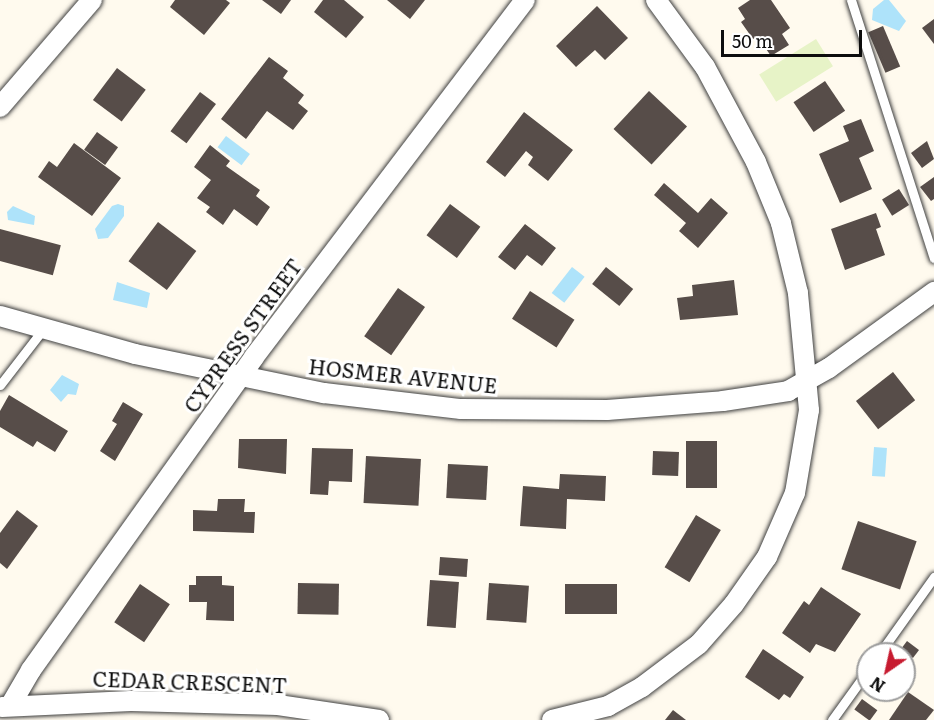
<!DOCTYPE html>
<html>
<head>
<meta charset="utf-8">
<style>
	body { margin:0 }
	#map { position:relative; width:934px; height:720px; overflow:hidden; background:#fffaee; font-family:Literata,serif }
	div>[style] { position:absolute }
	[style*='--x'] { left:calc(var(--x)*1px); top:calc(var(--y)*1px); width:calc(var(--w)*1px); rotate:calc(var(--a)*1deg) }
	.pitch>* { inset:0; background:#e7f3c7; transform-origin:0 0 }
	.water>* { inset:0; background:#aee3fa; transform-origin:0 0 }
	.building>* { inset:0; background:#574d49; transform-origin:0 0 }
	.roads { filter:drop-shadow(0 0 2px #404040) drop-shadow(0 0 2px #404040) }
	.lane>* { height:9px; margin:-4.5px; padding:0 4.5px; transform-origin:4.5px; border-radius:4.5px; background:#fff }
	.street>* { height:20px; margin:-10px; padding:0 10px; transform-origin:10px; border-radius:10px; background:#fff }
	span { translate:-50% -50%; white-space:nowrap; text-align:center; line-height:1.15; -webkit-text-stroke:6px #fff; paint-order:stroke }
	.street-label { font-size:21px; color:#0d0d0d }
	.north { position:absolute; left:856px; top:642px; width:60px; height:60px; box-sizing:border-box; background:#fff; border:2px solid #9e9e9e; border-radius:50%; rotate:214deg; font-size:16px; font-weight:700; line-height:24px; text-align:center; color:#0d0d0d }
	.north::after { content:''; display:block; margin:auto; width:21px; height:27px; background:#c71b30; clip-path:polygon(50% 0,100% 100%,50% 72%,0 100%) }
	.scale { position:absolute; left:721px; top:30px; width:141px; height:27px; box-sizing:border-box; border:3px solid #0d0d0d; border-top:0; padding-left:8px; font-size:18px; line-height:21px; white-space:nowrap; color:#0d0d0d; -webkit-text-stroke:4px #fff; paint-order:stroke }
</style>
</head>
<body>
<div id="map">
	<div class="pitch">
		<i style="left:816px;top:39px;width:32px;height:67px;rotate:58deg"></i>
	</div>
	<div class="water">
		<i style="clip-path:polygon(884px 0,889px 0,906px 21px,899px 31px,872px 20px,873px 9px)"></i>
		<i style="left:226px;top:136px;width:30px;height:14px;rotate:37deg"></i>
		<i style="clip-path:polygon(118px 204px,124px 206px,124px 216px,108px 238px,98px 239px,95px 229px,112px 206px)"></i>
		<i style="clip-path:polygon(13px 206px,35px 216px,34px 225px,8px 220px,7px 212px)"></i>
		<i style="left:572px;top:267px;width:16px;height:33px;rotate:38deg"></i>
		<i style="clip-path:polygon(117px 282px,150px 293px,147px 308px,113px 300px)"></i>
		<i style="clip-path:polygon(62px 375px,79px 384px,76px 395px,68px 394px,61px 402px,50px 390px)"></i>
		<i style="left:874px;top:447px;width:13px;height:29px;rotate:4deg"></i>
	</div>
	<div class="building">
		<i style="clip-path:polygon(175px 0,226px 0,230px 3px,204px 35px,170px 7px)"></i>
		<i style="clip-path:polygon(262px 0,291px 0,281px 14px)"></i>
		<i style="clip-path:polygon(323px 0,344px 0,364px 17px,346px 38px,314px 12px)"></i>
		<i style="clip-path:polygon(387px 0,425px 0,410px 19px)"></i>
		<i style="clip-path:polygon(750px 0,771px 0,790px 28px,782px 34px,789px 45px,771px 56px,757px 36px,753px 39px,741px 22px,745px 19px,738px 8px)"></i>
		<i style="clip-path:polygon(597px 6px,628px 38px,605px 60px,595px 50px,576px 67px,556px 46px)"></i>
		<i style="clip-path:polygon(934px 19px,934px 44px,922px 28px)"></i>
		<i style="left:883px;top:26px;width:44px;height:16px;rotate:67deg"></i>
		<i style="clip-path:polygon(269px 57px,288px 71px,283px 78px,304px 95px,298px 103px,308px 111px,293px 130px,267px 111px,246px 139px,221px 119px)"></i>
		<i style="left:117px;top:68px;width:36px;height:40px;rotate:37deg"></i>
		<i style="left:825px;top:81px;width:36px;height:38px;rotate:56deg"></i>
		<i style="left:649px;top:91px;width:52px;height:52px;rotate:43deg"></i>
		<i style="left:200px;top:92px;width:20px;height:49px;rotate:37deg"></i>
		<i style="clip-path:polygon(524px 112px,573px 150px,548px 181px,528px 165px,533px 157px,526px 151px,505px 177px,486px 162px)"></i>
		<i style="clip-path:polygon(861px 119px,874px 151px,859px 158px,872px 189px,840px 203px,819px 154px,849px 141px,843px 126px)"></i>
		<i style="left:97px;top:132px;width:26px;height:22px;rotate:36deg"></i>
		<i style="clip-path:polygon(927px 141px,934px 159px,922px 168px,911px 153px)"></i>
		<i style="clip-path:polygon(74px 143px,121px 178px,92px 216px,38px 177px,49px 161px,57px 167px)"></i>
		<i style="clip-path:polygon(210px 145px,230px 161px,226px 166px,260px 190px,256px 196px,270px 207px,257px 226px,234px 209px,223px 225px,206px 212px,210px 207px,197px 198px,211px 180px,194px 167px)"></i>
		<i style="clip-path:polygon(934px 177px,934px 199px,931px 201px,920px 187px)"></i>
		<i style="clip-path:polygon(664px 183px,698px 213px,711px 198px,728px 213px,698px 248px,679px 231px,686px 223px,654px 195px)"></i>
		<i style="left:899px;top:189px;width:19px;height:20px;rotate:58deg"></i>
		<i style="left:450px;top:204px;width:38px;height:39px;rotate:37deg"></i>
		<i style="clip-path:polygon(876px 213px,881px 227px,876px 229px,885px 255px,845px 270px,831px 229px)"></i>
		<i style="left:158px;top:222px;width:48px;height:49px;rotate:37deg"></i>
		<i style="clip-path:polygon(525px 224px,556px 248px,542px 266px,527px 255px,515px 270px,498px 257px)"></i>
		<i style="left:0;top:229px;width:63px;height:31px;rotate:15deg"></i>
		<i style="left:606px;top:267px;width:35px;height:22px;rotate:39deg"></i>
		<i style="clip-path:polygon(734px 280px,738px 315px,680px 320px,677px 298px,693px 296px,692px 285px)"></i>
		<i style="left:398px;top:288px;width:33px;height:59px;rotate:35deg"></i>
		<i style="left:530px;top:291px;width:53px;height:33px;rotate:33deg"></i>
		<i style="left:893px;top:372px;width:36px;height:47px;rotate:52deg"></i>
		<i style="clip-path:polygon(9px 395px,68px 431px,55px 452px,37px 441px,33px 447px,0 427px,0 411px)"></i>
		<i style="clip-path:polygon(123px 402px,143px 414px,115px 461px,100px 451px,117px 424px,112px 421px)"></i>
		<i style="clip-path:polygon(239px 439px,287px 439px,286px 474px,238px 468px)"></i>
		<i style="left:686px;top:441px;width:31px;height:47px"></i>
		<i style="clip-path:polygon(312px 448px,353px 449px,352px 482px,329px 481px,328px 495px,310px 494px)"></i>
		<i style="left:653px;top:451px;width:26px;height:24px;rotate:2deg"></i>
		<i style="left:366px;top:456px;width:55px;height:47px;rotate:3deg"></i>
		<i style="left:448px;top:464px;width:40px;height:34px;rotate:3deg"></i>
		<i style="clip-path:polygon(560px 474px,606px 476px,605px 501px,567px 499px,566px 529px,520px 526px,523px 486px,559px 489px)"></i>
		<i style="clip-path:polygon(218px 499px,245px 499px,244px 512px,255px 512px,254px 533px,193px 531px,193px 510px,217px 511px)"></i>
		<i style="clip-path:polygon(17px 510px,38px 526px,7px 569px,0 563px,0 533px)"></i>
		<i style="left:696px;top:515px;width:29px;height:61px;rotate:31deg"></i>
		<i style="left:858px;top:521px;width:62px;height:51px;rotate:19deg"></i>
		<i style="left:440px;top:557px;width:28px;height:18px;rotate:4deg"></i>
		<i style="clip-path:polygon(196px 576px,222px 576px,222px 585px,234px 586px,234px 621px,206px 620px,207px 602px,189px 602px,189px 585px,196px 585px)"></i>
		<i style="left:430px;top:580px;width:29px;height:46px;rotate:4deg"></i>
		<i style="left:298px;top:583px;width:41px;height:31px;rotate:1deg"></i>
		<i style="left:489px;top:583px;width:40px;height:37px;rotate:4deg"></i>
		<i style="left:140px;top:584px;width:36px;height:46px;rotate:34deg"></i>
		<i style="left:565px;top:584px;width:52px;height:30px"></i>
		<i style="clip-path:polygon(821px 587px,861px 614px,835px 652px,816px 644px,810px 653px,782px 633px,804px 601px,809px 605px)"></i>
		<i style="left:907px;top:641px;width:15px;height:10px;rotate:37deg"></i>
		<i style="clip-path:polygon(763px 649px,804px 677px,790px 698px,784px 694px,779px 700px,745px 677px)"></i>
		<i style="clip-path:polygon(908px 692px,934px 710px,926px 720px,889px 720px)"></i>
		<i style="left:862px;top:699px;width:19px;height:13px;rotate:36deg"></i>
		<i style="clip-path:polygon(673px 710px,686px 720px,665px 720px)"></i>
	</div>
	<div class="roads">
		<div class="lane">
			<i style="--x:851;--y:0;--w:271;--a:72.2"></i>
			<i style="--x:0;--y:385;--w:72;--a:-52.3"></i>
			<i style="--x:879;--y:654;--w:95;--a:-54.5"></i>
			<i style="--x:832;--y:720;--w:62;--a:-54.2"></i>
		</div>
		<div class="street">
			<i style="--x:0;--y:107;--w:141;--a:-49.3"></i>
			<i style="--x:0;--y:316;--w:140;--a:15.7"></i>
			<i style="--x:135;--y:354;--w:193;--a:11.7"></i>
			<i style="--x:324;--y:393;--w:138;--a:6.7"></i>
			<i style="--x:461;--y:409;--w:146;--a:0.4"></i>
			<i style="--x:607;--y:410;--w:116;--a:-4.4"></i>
			<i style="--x:723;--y:401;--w:66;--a:-8.7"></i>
			<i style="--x:788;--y:391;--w:47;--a:-29.3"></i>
			<i style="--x:829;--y:368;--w:130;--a:-35.9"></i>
			<i style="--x:10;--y:706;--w:42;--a:-59.7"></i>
			<i style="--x:31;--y:670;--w:384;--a:-54.5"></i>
			<i style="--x:254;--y:357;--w:448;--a:-52.8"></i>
			<i style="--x:2;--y:707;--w:129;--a:-2.7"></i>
			<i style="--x:131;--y:701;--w:147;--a:1.6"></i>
			<i style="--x:278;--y:705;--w:102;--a:8.4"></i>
			<i style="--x:552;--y:720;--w:58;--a:-14"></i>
			<i style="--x:608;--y:706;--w:39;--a:-29"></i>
			<i style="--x:642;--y:687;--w:71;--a:-37"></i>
			<i style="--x:699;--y:644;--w:53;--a:-48.8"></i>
			<i style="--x:734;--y:604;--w:57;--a:-54.9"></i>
			<i style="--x:767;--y:557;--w:70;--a:-66.4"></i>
			<i style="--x:795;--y:493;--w:84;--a:-80.4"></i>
			<i style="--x:809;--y:410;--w:118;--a:-95.4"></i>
			<i style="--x:798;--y:293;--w:72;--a:-103.7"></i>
			<i style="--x:781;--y:223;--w:66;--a:-112.3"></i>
			<i style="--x:756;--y:162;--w:108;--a:-118.2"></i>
			<i style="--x:705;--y:67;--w:83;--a:-126.2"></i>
		</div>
	</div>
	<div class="street-label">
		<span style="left:242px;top:335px;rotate:-54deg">CYPRESS STREET</span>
		<span style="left:403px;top:375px;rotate:6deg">HOSMER AVENUE</span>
		<span style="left:190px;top:681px;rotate:2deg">CEDAR CRESCENT</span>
	</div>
	<div class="north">N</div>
	<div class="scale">50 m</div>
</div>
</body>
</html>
